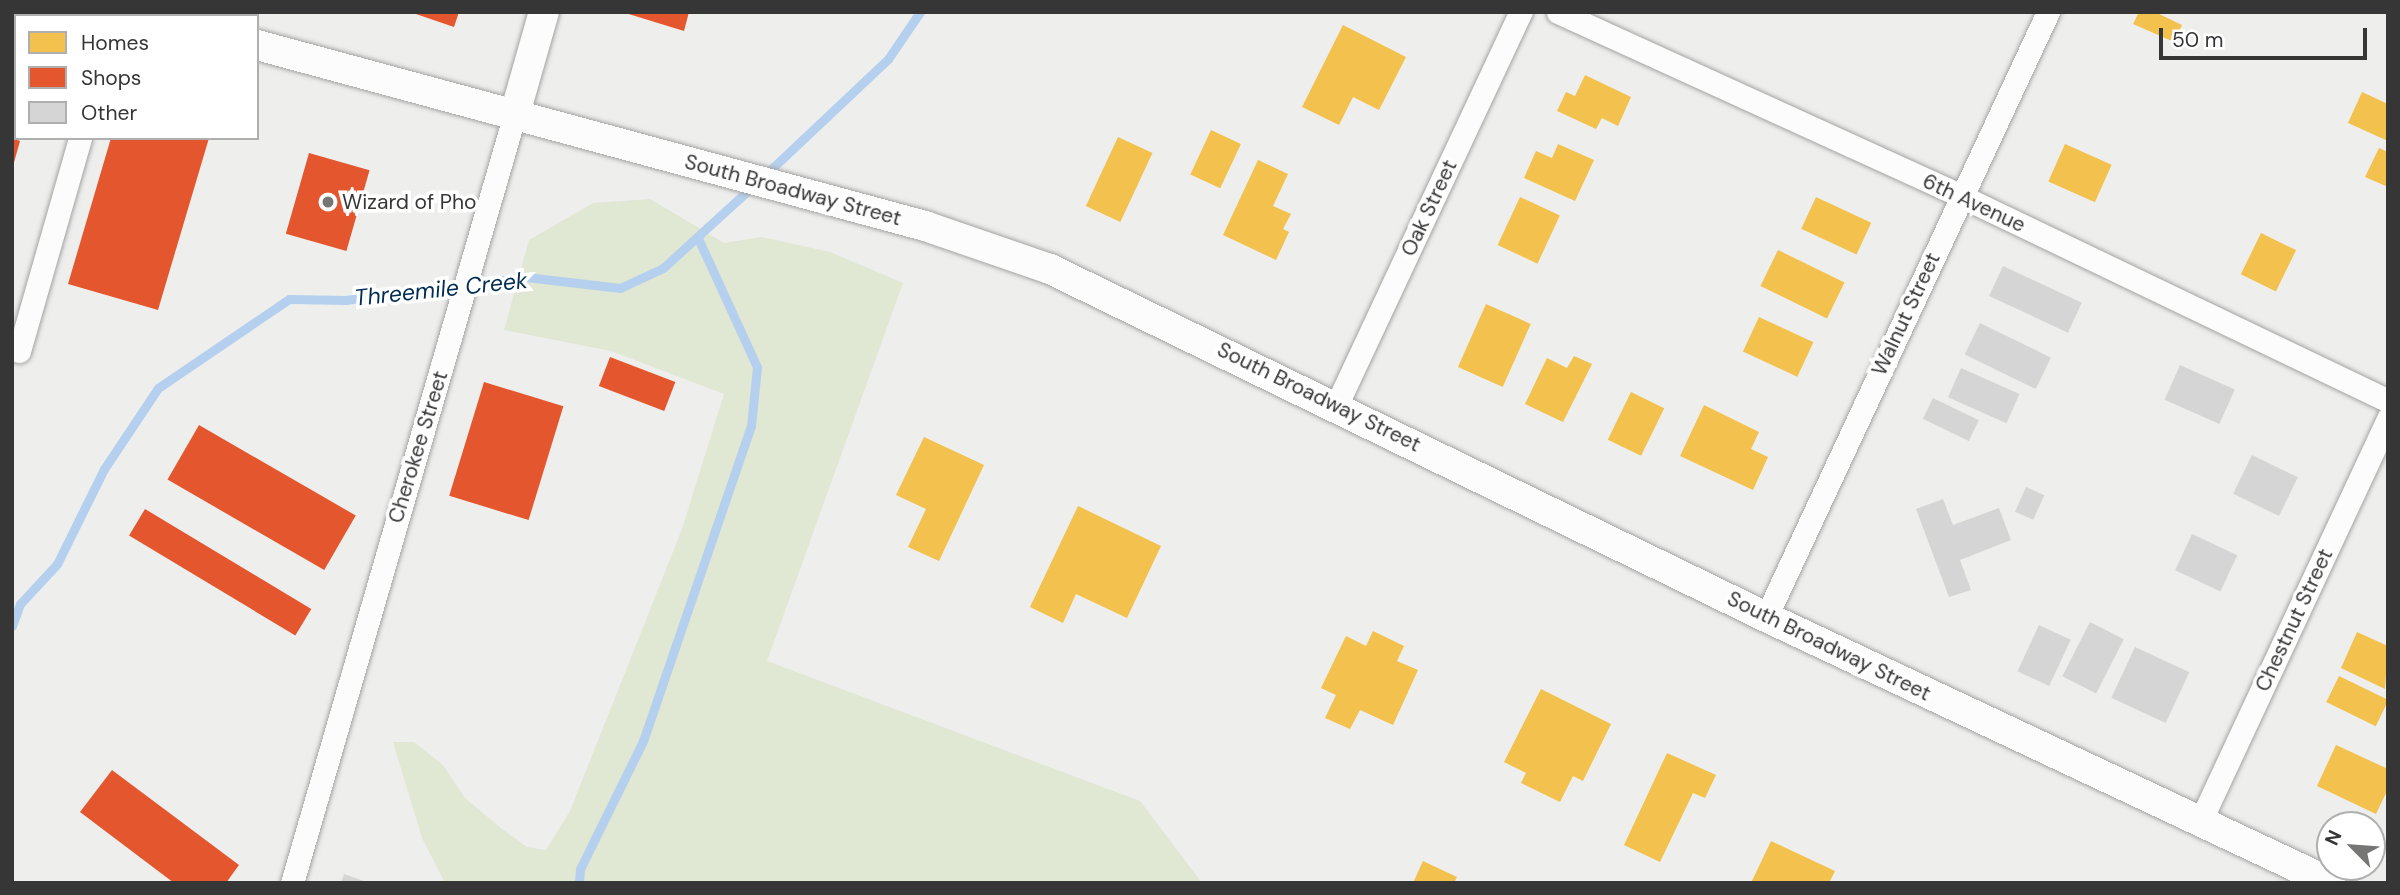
<!DOCTYPE html>
<html>
<head>
<meta charset="utf-8">
<style>
	body { margin:0 }
	#map { position:relative; width:2400px; height:895px; overflow:hidden; background:#eeeeed; font-family:"DM Sans",sans-serif }
	div>[style] { position:absolute }
	[style*='--x'] { left:calc(var(--x)*1px); top:calc(var(--y)*1px); width:calc(var(--w)*1px); rotate:calc(var(--a)*1deg) }
	.green>* { inset:0; background:#e0e7d3 }
	.homes>* { inset:0; background:#f2c14e; transform-origin:0 0 }
	.shops>* { inset:0; background:#e4572e; transform-origin:0 0 }
	.stream>* { height:9px; margin:-4.5px; padding:0 4.5px; transform-origin:4.5px; border-radius:4.5px; background:#b5d0ee }
	.building>* { inset:0; background:#d5d5d5; transform-origin:0 0 }
	.roads { filter:drop-shadow(0 0 2px #a4a4a3) drop-shadow(0 0 2px #a4a4a3) }
	.minor>* { height:23px; margin:-11.5px; padding:0 11.5px; transform-origin:11.5px; border-radius:11.5px; background:#fcfcfc }
	.tertiary>* { height:30px; margin:-15px; padding:0 15px; transform-origin:15px; border-radius:15px; background:#fcfcfc }
	.dots>* { width:19px; height:19px; translate:-50% -50%; box-sizing:border-box; border:4px solid #fff; border-radius:50% }
	span { translate:-50% -50%; white-space:nowrap; text-align:center; line-height:1.15; -webkit-text-stroke:7px #fff; paint-order:stroke }
	.street-label { font-size:21px; color:#353635 }
	.poi-label { font-size:21px; color:#353635 }
	.left { translate:0 -50%; text-align:left }
	.water-label { font-size:23px; color:#022c54; font-style:italic }
	.frame { position:absolute; inset:0; border:14px solid #353635; pointer-events:none }
	.legend { position:absolute; left:14px; top:14px; width:245px; height:126px; box-sizing:border-box; background:#fff; border:2px solid #aeafae; margin:0; padding:9px 12px; list-style:none; font-size:21px; color:#353635 }
	.legend li { display:flex; align-items:center; gap:14px; height:35px }
	.legend b { width:35px; border:2px solid #aeafae }
	.north { position:absolute; left:2316px; top:811px; width:70px; height:70px; box-sizing:border-box; background:#fff; border:2px solid #aeafae; border-radius:50%; rotate:295deg; font-size:19px; font-weight:700; line-height:28px; text-align:center; color:#353635 }
	.north::after { content:''; display:block; margin:auto; width:24px; height:32px; background:#767675; clip-path:polygon(50% 0,100% 100%,50% 72%,0 100%) }
	.scale { position:absolute; left:2159px; top:28px; width:208px; height:32px; box-sizing:border-box; border:4px solid #353635; border-top:0; padding-left:9px; font-size:21px; line-height:24px; white-space:nowrap; color:#353635; -webkit-text-stroke:5px #fff; paint-order:stroke }
</style>
</head>
<body>
<div id="map">
	<div class="green">
		<i style="clip-path:polygon(650px 199px,724px 243px,762px 237px,830px 252px,903px 283px,767px 661px,1140px 801px,1202px 883px,445px 883px,422px 838px,393px 742px,414px 742px,443px 765px,465px 798px,502px 829px,527px 847px,546px 850px,570px 811px,682px 529px,724px 394px,611px 351px,504px 330px,529px 240px,593px 203px)"></i>
	</div>
	<div class="homes">
		<i style="clip-path:polygon(2139px 12px,2155px 12px,2182px 25px,2174px 42px,2133px 24px)"></i>
		<i style="clip-path:polygon(1343px 25px,1406px 57px,1379px 110px,1353px 97px,1339px 125px,1302px 107px)"></i>
		<i style="clip-path:polygon(1585px 75px,1631px 97px,1618px 126px,1602px 118px,1596px 129px,1557px 111px,1566px 92px,1575px 96px)"></i>
		<i style="clip-path:polygon(2362px 92px,2388px 104px,2388px 141px,2348px 123px)"></i>
		<i style="left:1211px;top:130px;width:33px;height:49px;rotate:25deg"></i>
		<i style="left:1118px;top:137px;width:38px;height:76px;rotate:25deg"></i>
		<i style="clip-path:polygon(1558px 144px,1594px 160px,1575px 201px,1524px 178px,1536px 151px,1552px 158px)"></i>
		<i style="left:2065px;top:144px;width:51px;height:41px;rotate:24deg"></i>
		<i style="clip-path:polygon(2379px 148px,2388px 152px,2388px 187px,2365px 177px)"></i>
		<i style="clip-path:polygon(1258px 160px,1288px 174px,1273px 206px,1291px 214px,1283px 229px,1289px 232px,1276px 260px,1223px 235px)"></i>
		<i style="left:1520px;top:197px;width:44px;height:53px;rotate:25deg"></i>
		<i style="left:1816px;top:197px;width:61px;height:35px;rotate:25deg"></i>
		<i style="left:2261px;top:233px;width:39px;height:46px;rotate:26deg"></i>
		<i style="left:1778px;top:250px;width:74px;height:40px;rotate:26deg"></i>
		<i style="left:1486px;top:304px;width:49px;height:69px;rotate:24deg"></i>
		<i style="left:1759px;top:317px;width:60px;height:38px;rotate:25deg"></i>
		<i style="clip-path:polygon(1574px 356px,1592px 364px,1563px 422px,1525px 404px,1547px 358px,1567px 368px)"></i>
		<i style="left:1631px;top:392px;width:37px;height:53px;rotate:26deg"></i>
		<i style="clip-path:polygon(1704px 405px,1759px 432px,1751px 449px,1768px 457px,1753px 490px,1680px 456px)"></i>
		<i style="clip-path:polygon(924px 437px,984px 465px,939px 561px,908px 547px,926px 509px,896px 495px)"></i>
		<i style="clip-path:polygon(1078px 506px,1161px 546px,1127px 618px,1076px 594px,1063px 623px,1030px 607px)"></i>
		<i style="clip-path:polygon(1373px 631px,1404px 646px,1397px 661px,1418px 670px,1393px 725px,1360px 710px,1350px 729px,1325px 718px,1336px 695px,1321px 688px,1346px 636px,1366px 646px)"></i>
		<i style="clip-path:polygon(2357px 632px,2388px 646px,2385px 689px,2341px 668px)"></i>
		<i style="left:2339px;top:676px;width:55px;height:29px;rotate:26deg"></i>
		<i style="clip-path:polygon(1541px 689px,1611px 724px,1583px 781px,1573px 776px,1560px 802px,1521px 783px,1526px 773px,1504px 762px)"></i>
		<i style="clip-path:polygon(2336px 745px,2388px 769px,2388px 789px,2376px 814px,2317px 786px)"></i>
		<i style="clip-path:polygon(1667px 753px,1716px 775px,1705px 798px,1693px 793px,1660px 862px,1624px 845px)"></i>
		<i style="clip-path:polygon(1771px 841px,1835px 871px,1829px 883px,1751px 883px)"></i>
		<i style="clip-path:polygon(1423px 861px,1457px 877px,1454px 883px,1413px 883px)"></i>
	</div>
	<div class="shops">
		<i style="clip-path:polygon(410px 12px,459px 12px,454px 27px)"></i>
		<i style="clip-path:polygon(622px 12px,689px 12px,684px 31px)"></i>
		<i style="clip-path:polygon(12px 46px,16px 50px,12px 87px)"></i>
		<i style="clip-path:polygon(12px 138px,20px 141px,13px 166px,12px 166px)"></i>
		<i style="clip-path:polygon(111px 138px,209px 138px,158px 310px,68px 284px)"></i>
		<i style="left:309px;top:153px;width:63px;height:84px;rotate:16deg"></i>
		<i style="left:610px;top:357px;width:70px;height:31px;rotate:21deg"></i>
		<i style="left:484px;top:382px;width:83px;height:119px;rotate:17deg"></i>
		<i style="left:199px;top:425px;width:181px;height:63px;rotate:30deg"></i>
		<i style="left:145px;top:509px;width:194px;height:31px;rotate:31deg"></i>
		<i style="clip-path:polygon(112px 770px,239px 865px,226px 883px,174px 883px,80px 812px)"></i>
	</div>
	<div class="stream">
		<i style="--x:765;--y:175;--w:169;--a:-43.3"></i>
		<i style="--x:888;--y:59;--w:57;--a:-55.8"></i>
		<i style="--x:12;--y:626;--w:23;--a:-70"></i>
		<i style="--x:20;--y:604;--w:54;--a:-47.2"></i>
		<i style="--x:57;--y:564;--w:106;--a:-63.7"></i>
		<i style="--x:104;--y:469;--w:97;--a:-56.3"></i>
		<i style="--x:158;--y:388;--w:158;--a:-34.2"></i>
		<i style="--x:289;--y:299;--w:56;--a:1"></i>
		<i style="--x:345;--y:300;--w:182;--a:-7.2"></i>
		<i style="--x:526;--y:277;--w:95;--a:6.7"></i>
		<i style="--x:620;--y:288;--w:47;--a:-24.9"></i>
		<i style="--x:663;--y:268;--w:123;--a:-42.4"></i>
		<i style="--x:579;--y:883;--w:14;--a:-86"></i>
		<i style="--x:580;--y:869;--w:143;--a:-63.8"></i>
		<i style="--x:643;--y:741;--w:333;--a:-71.1"></i>
		<i style="--x:751;--y:426;--w:59;--a:-84.2"></i>
		<i style="--x:757;--y:367;--w:142;--a:-114.6"></i>
	</div>
	<div class="building">
		<i style="left:2003px;top:266px;width:87px;height:33px;rotate:25deg"></i>
		<i style="left:1980px;top:323px;width:79px;height:35px;rotate:26deg"></i>
		<i style="left:2180px;top:365px;width:60px;height:38px;rotate:24deg"></i>
		<i style="left:1961px;top:368px;width:64px;height:32px;rotate:24deg"></i>
		<i style="left:1933px;top:398px;width:51px;height:23px;rotate:26deg"></i>
		<i style="left:2252px;top:455px;width:51px;height:43px;rotate:26deg"></i>
		<i style="left:2026px;top:487px;width:20px;height:27px;rotate:24deg"></i>
		<i style="clip-path:polygon(1943px 499px,1953px 525px,1999px 508px,2011px 540px,1960px 560px,1971px 590px,1949px 597px,1916px 509px)"></i>
		<i style="left:2192px;top:534px;width:50px;height:40px;rotate:25deg"></i>
		<i style="left:2090px;top:622px;width:38px;height:61px;rotate:27deg"></i>
		<i style="left:2039px;top:625px;width:35px;height:51px;rotate:25deg"></i>
		<i style="left:2135px;top:647px;width:60px;height:56px;rotate:25deg"></i>
		<i style="clip-path:polygon(344px 874px,367px 882px,367px 883px,341px 883px)"></i>
	</div>
	<div class="roads">
		<div class="minor">
			<i style="--x:1558;--y:12;--w:443;--a:24.5"></i>
			<i style="--x:1961;--y:196;--w:474;--a:25.6"></i>
			<i style="--x:114;--y:16;--w:4;--a:-76"></i>
			<i style="--x:19;--y:351;--w:222;--a:-74"></i>
			<i style="--x:1337;--y:404;--w:433;--a:-64.9"></i>
			<i style="--x:1766;--y:617;--w:667;--a:-65.01"></i>
			<i style="--x:2200;--y:822;--w:446;--a:-65"></i>
			<i style="--x:292;--y:883;--w:798;--a:-73.84"></i>
		</div>
		<div class="tertiary">
			<i style="--x:142;--y:12;--w:14;--a:17"></i>
			<i style="--x:257;--y:45;--w:692;--a:15.16"></i>
			<i style="--x:925;--y:226;--w:132;--a:19"></i>
			<i style="--x:1050;--y:269;--w:796;--a:25.92"></i>
			<i style="--x:1766;--y:617;--w:624;--a:25.21"></i>
			<i style="--x:514;--y:117;--w:109;--a:-74.1"></i>
		</div>
	</div>
	<div class="dots">
		<i style="left:328px;top:202px;background:#767675"></i>
	</div>
	<div class="street-label">
		<span style="left:793px;top:190px;rotate:15deg">South Broadway Street</span>
		<span style="left:1974px;top:203px;rotate:25deg">6th Avenue</span>
		<span style="left:1429px;top:208px;rotate:-65deg">Oak Street</span>
		<span style="left:1906px;top:314px;rotate:-65deg">Walnut Street</span>
		<span style="left:1319px;top:397px;rotate:26deg">South Broadway Street</span>
		<span style="left:418px;top:447px;rotate:-73deg">Cherokee Street</span>
		<span style="left:2294px;top:620px;rotate:-65deg">Chestnut Street</span>
		<span style="left:1829px;top:646px;rotate:26deg">South Broadway Street</span>
	</div>
	<div class="poi-label">
		<span class="left" style="left:342px;top:202px">Wizard of Pho</span>
	</div>
	<div class="water-label">
		<span style="left:441px;top:289px;rotate:-6deg">Threemile Creek</span>
	</div>
	<div class="frame"></div>
	<ul class="legend">
	<li><b style="height:19px;background:#f2c14e"></b>Homes</li>
	<li><b style="height:19px;background:#e4572e"></b>Shops</li>
	<li><b style="height:19px;background:#d5d5d5"></b>Other</li>
	</ul>
	<div class="north">N</div>
	<div class="scale">50 m</div>
</div>
</body>
</html>
